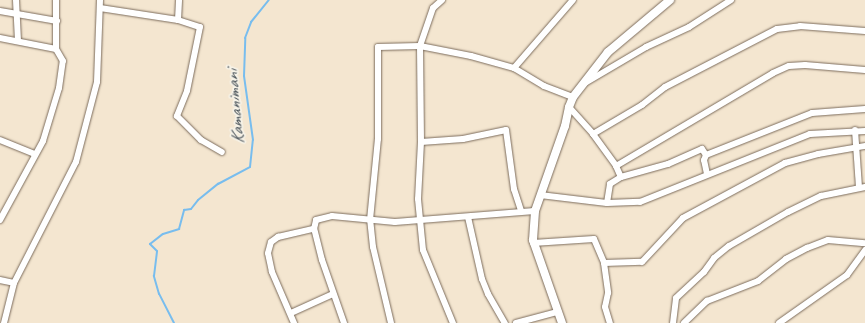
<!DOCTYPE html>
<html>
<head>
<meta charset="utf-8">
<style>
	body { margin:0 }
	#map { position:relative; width:865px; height:323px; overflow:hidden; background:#f4e6d0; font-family:Caveat,sans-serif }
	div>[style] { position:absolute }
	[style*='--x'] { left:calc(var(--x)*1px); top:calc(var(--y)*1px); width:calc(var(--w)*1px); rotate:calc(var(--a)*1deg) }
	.stream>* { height:2px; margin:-1px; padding:0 1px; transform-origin:1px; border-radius:1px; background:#78bdee }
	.roads { filter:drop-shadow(0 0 1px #7c6c5c) drop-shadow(0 0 1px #7c6c5c) }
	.minor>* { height:6px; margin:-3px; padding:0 3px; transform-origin:3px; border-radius:3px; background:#fff }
	.tertiary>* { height:8px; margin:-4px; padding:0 4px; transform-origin:4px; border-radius:4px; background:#fff }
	span { translate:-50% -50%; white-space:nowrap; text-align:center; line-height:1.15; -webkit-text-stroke:3.5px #f7f3e8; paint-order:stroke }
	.water-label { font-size:18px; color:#4d565c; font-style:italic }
</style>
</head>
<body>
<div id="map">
	<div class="stream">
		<i style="--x:174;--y:323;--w:33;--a:-117"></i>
		<i style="--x:159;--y:294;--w:19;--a:-106"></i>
		<i style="--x:154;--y:276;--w:25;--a:-83"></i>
		<i style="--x:157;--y:251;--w:10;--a:-135"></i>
		<i style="--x:150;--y:244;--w:16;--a:-38"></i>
		<i style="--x:163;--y:234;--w:17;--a:-17"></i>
		<i style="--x:179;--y:229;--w:20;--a:-75"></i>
		<i style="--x:184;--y:210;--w:7;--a:-8"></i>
		<i style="--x:191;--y:209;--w:11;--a:-52"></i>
		<i style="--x:198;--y:200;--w:26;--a:-39"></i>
		<i style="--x:218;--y:184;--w:36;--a:-28"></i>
		<i style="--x:250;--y:167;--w:27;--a:-84"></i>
		<i style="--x:253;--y:140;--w:65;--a:-98"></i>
		<i style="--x:244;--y:76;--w:38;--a:-88"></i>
		<i style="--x:245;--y:38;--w:17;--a:-69"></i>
		<i style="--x:251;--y:22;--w:28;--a:-51"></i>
	</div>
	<div class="roads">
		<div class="minor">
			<i style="--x:16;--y:0;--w:41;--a:87.2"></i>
			<i style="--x:442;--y:0;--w:12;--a:138"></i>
			<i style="--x:433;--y:8;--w:40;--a:108.9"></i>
			<i style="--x:420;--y:46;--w:96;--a:89.4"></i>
			<i style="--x:421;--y:142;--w:57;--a:93"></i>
			<i style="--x:418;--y:199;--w:51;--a:84.4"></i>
			<i style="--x:423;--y:250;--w:79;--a:67.7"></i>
			<i style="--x:100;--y:8;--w:79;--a:8.7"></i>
			<i style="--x:178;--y:20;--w:23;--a:18"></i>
			<i style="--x:200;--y:27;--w:65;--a:101.5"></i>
			<i style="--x:187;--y:91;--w:27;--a:112"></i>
			<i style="--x:177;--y:116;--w:34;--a:45"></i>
			<i style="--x:201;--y:140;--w:24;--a:30"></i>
			<i style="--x:0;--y:11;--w:58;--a:10"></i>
			<i style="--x:178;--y:20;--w:20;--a:-87"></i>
			<i style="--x:0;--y:38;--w:57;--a:11.1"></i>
			<i style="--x:514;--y:68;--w:90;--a:-49.1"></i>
			<i style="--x:585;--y:83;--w:71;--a:-30.5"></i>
			<i style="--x:646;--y:47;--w:47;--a:-24.9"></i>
			<i style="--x:689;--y:27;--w:50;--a:-32.7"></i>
			<i style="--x:569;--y:107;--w:36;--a:48"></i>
			<i style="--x:593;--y:134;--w:39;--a:54"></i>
			<i style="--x:616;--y:166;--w:12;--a:66"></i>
			<i style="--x:621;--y:177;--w:13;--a:148"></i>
			<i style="--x:610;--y:184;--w:19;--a:99"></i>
			<i style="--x:855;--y:130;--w:57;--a:86"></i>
			<i style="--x:593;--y:134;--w:57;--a:-30.6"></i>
			<i style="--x:642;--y:105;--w:29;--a:-38"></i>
			<i style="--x:665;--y:87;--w:126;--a:-27.4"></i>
			<i style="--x:777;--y:29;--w:23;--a:-7"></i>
			<i style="--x:800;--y:26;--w:65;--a:4.4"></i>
			<i style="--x:0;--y:140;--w:38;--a:22"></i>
			<i style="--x:421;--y:142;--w:42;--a:-4.1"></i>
			<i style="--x:463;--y:139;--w:44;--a:-11.8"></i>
			<i style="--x:506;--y:130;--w:60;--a:82.3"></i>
			<i style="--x:514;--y:189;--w:23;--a:72"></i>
			<i style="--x:616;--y:166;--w:182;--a:-30.6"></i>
			<i style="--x:773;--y:73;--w:17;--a:-24"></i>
			<i style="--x:789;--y:66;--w:16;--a:-4"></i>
			<i style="--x:805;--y:65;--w:60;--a:4.8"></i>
			<i style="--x:707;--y:174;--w:14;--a:-102"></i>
			<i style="--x:704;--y:160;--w:5;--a:-68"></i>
			<i style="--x:706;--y:155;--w:114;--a:-21.6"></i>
			<i style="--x:812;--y:113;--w:53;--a:-4.3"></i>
			<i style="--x:621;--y:177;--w:49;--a:-15.5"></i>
			<i style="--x:668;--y:164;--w:37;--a:-24"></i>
			<i style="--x:702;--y:149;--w:7;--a:56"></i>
			<i style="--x:540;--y:195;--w:67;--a:6.8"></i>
			<i style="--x:607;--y:203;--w:33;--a:-2"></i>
			<i style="--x:640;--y:202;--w:183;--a:-21.8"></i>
			<i style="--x:810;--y:134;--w:55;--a:-3.1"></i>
			<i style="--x:468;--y:217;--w:64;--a:77.3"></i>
			<i style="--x:482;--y:279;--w:16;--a:68"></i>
			<i style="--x:488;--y:294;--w:34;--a:60"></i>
			<i style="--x:0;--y:220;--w:90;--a:-61.4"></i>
			<i style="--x:43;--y:141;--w:55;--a:-73.2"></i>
			<i style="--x:59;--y:88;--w:27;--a:-82"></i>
			<i style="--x:63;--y:61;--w:14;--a:-120"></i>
			<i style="--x:56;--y:49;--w:49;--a:-90"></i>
			<i style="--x:533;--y:243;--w:61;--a:-3.8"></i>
			<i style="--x:594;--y:239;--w:26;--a:67"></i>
			<i style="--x:604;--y:263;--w:30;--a:82"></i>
			<i style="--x:608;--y:293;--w:14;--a:102"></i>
			<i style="--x:605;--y:307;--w:17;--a:73"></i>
			<i style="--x:604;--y:263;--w:38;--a:-2"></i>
			<i style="--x:642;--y:262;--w:60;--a:-47"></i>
			<i style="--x:683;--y:218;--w:116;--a:-28.3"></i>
			<i style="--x:785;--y:163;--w:34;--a:-15"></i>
			<i style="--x:818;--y:154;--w:48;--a:-9.7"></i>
			<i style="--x:0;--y:280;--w:14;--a:12"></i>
			<i style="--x:291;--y:313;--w:46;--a:-24.3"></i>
			<i style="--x:4;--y:323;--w:41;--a:-76"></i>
			<i style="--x:14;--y:283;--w:136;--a:-62.9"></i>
			<i style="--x:76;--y:162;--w:83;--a:-75.3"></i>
			<i style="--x:97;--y:82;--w:82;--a:-87.9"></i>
			<i style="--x:294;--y:323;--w:56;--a:-113.3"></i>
			<i style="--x:272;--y:272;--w:19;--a:-102"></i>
			<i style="--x:268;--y:253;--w:11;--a:-75"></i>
			<i style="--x:271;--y:242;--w:9;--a:-36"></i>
			<i style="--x:278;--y:237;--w:37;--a:-13"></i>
			<i style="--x:344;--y:323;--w:67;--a:-109.2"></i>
			<i style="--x:322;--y:260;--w:32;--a:-104"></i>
			<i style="--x:314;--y:229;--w:9;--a:-77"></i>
			<i style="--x:316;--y:220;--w:16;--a:-14"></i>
			<i style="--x:332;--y:216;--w:63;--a:5.4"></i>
			<i style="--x:395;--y:222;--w:140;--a:-4.5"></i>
			<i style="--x:391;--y:323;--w:78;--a:-103.3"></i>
			<i style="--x:373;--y:247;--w:27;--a:-96"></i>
			<i style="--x:370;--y:220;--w:81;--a:-84.4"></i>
			<i style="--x:378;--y:139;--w:92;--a:-90"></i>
			<i style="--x:378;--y:47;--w:42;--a:-1.4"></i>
			<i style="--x:420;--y:46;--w:52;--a:11.1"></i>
			<i style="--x:471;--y:56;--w:45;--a:15.6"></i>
			<i style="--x:514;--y:68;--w:35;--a:31"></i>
			<i style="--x:544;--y:86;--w:31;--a:21"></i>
			<i style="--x:516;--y:323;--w:42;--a:-15"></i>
			<i style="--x:673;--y:323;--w:25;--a:-83"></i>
			<i style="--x:676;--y:298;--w:38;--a:-43"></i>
			<i style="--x:704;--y:272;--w:17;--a:-54"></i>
			<i style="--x:714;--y:258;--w:19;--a:-39"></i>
			<i style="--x:729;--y:246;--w:68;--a:-30"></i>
			<i style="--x:788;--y:212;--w:37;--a:-26"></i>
			<i style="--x:821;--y:196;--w:45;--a:-11.6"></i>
			<i style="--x:684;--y:323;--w:32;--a:-44"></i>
			<i style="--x:707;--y:301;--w:55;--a:-21.4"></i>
			<i style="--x:758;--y:281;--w:36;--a:-38"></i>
			<i style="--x:786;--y:259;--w:24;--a:-28"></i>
			<i style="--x:807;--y:248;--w:22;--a:-21"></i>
			<i style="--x:828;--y:240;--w:37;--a:5"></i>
			<i style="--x:779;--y:323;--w:83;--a:-35.2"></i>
			<i style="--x:847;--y:275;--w:31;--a:-54"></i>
		</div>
		<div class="tertiary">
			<i style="--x:562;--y:323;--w:88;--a:-109.3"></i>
			<i style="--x:533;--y:240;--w:29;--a:-86"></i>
			<i style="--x:535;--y:211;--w:90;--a:-70.6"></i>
			<i style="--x:565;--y:126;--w:19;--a:-78"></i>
			<i style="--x:569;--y:107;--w:11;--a:-68"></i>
			<i style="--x:573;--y:97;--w:57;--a:-52.1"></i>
			<i style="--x:608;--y:52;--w:81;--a:-40"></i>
		</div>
	</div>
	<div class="water-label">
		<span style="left:235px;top:107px;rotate:-95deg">Kamanimani</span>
	</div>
</div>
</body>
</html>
